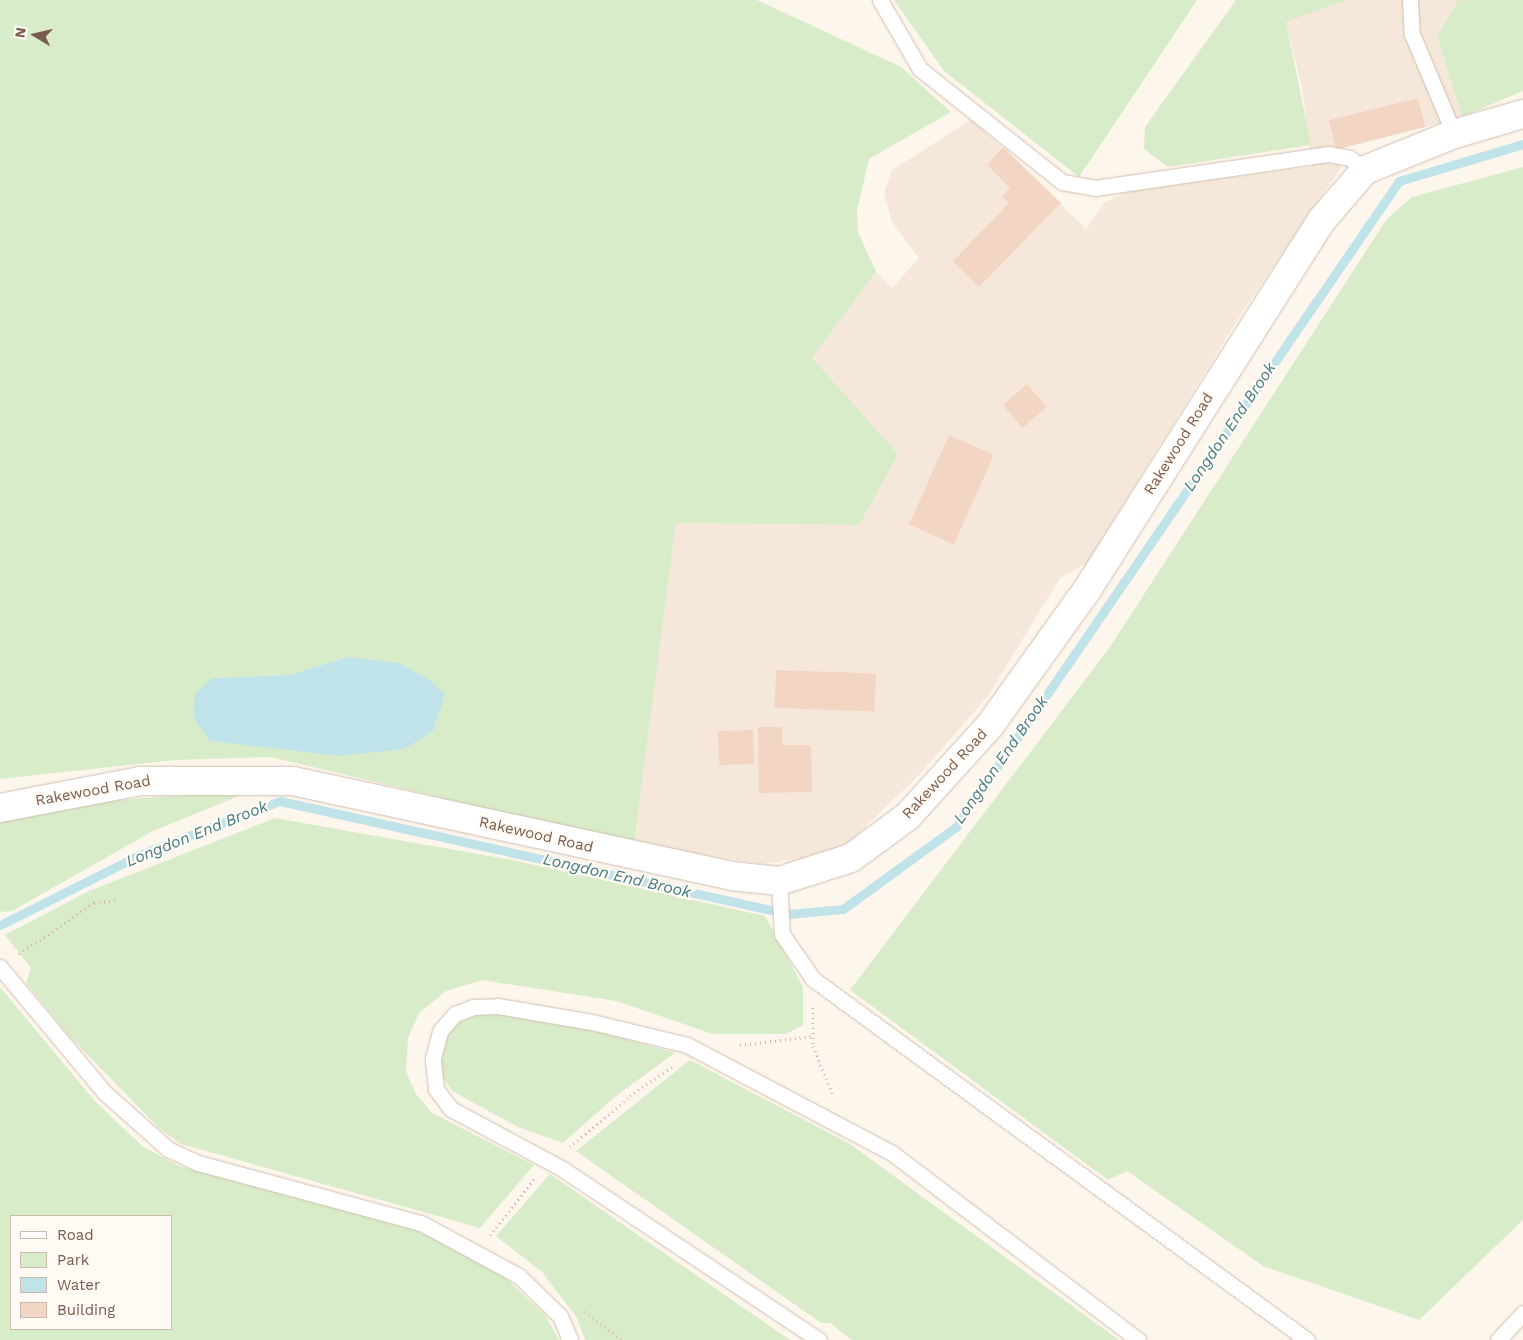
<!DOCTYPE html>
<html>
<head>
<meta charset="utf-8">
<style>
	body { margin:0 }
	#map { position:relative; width:1523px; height:1340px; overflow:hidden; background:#fdf6ec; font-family:"Work Sans",sans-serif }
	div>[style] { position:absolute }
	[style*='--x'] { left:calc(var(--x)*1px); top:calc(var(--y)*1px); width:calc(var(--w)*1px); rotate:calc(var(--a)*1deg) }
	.residential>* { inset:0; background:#f5e8da }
	.green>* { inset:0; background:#d8ecc9 }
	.water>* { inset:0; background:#bfe3e8 }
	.stream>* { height:9px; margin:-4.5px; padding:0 4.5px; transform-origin:4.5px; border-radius:4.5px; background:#bfe3e8 }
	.building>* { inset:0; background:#f3d5c3; transform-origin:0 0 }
	.path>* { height:3px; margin-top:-1.5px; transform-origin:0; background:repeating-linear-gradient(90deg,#d9b8a5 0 1px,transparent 0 5px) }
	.roads { filter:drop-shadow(0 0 1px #d1beb0) drop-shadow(0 0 1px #d1beb0) }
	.service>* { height:15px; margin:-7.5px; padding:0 7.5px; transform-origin:7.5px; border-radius:7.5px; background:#fff }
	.minor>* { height:28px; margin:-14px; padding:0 14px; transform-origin:14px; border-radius:14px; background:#fff }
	span { translate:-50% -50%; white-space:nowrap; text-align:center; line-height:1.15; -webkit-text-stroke:4.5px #fffaf3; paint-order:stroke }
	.street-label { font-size:15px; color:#7a5c4d }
	.water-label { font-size:16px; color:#437c86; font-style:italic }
	.legend { position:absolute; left:10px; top:1215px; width:162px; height:115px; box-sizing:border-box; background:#fffaf3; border:1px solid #cabbb1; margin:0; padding:6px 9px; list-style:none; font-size:15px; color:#7a5c4d }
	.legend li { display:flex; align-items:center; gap:10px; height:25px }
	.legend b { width:25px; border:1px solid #cabbb1 }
	.north { position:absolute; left:10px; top:10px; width:50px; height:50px; -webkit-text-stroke:4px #fffaf3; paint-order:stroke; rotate:279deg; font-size:14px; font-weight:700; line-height:20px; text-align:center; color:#7a5c4d }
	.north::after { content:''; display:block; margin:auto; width:18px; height:22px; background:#7a5c4d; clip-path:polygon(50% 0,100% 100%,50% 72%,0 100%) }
</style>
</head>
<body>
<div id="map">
	<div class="residential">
		<i style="clip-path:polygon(1346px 0,1458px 0,1437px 38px,1462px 117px,1337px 150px,1341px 168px,1245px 308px,1087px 563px,1060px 578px,988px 696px,918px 776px,844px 847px,819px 856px,762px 864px,634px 844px,676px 523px,859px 525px,812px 358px,876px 272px,892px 288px,919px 258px,892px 222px,884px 193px,892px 170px,972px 119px,1086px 229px,1104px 203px,1132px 189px,1312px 167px,1303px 94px,1286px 21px)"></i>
	</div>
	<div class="green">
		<i style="clip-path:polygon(evenodd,0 0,757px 0,901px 67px,951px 112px,869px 159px,857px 210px,858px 232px,876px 272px,812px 358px,898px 454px,859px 525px,676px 523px,634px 844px,271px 757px,175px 760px,0 779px,0 0,348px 657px,253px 743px,210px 741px,212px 678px,289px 675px,348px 657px)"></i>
		<i style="clip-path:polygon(894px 0,1197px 0,1079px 177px,944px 71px)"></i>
		<i style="clip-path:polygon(1236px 0,1346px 0,1286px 22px,1311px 145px,1168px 167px,1144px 149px,1145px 127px)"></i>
		<i style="clip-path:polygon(1458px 0,1523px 0,1523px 91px,1462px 117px,1437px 37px)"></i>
		<i style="clip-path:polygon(1523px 167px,1523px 1220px,1419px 1320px,1263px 1266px,1127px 1171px,1108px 1180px,850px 990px,1110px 647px,1386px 220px,1412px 197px)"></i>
		<i style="clip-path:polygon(254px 790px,153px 831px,12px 911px,0 912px,0 821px,118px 800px)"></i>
		<i style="clip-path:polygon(275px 818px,512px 860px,765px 916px,803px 987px,803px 1025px,786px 1034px,713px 1034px,616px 1001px,482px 980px,446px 991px,419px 1013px,408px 1038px,406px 1072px,416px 1094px,432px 1113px,534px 1165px,480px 1228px,181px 1144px,160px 1129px,70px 1037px,26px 983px,31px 968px,5px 935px,89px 891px)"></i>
		<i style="clip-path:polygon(evenodd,0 987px,94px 1100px,142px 1146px,179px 1166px,411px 1228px,495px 1268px,545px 1315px,559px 1340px,0 1340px,0 987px,11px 1216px,171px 1216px,171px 1329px,11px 1329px,11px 1216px)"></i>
		<i style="clip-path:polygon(491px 1010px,609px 1034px,675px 1053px,617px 1095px,563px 1143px,518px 1127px,452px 1091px,440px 1073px,443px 1037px,453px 1024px)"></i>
		<i style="clip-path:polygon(690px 1060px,850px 1144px,1119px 1340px,852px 1340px,830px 1323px,821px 1323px,576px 1151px)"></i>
		<i style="clip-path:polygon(550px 1174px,790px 1340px,585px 1340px,577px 1318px,542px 1272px,496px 1236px)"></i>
	</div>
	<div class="water">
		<i style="clip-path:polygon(348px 657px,399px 663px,431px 681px,445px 695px,433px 731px,404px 749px,339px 756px,210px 741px,193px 717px,195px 694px,212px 678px,289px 675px)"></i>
	</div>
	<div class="stream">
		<i style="--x:0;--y:925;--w:156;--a:-26.7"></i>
		<i style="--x:139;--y:855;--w:151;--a:-21"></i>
		<i style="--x:280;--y:801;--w:521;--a:12.52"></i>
		<i style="--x:789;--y:914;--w:54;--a:-5.3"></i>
		<i style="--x:843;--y:909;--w:140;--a:-36"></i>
		<i style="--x:956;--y:827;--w:783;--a:-55.56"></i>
		<i style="--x:1399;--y:181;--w:129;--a:-16.6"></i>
	</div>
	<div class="building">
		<i style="left:1418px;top:98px;width:30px;height:92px;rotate:76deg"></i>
		<i style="clip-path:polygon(1003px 147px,1061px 203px,979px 287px,953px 261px,1009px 203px,1002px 197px,1010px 188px,987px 165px)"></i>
		<i style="left:1027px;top:384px;width:30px;height:32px;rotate:49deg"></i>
		<i style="left:949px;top:435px;width:49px;height:98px;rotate:24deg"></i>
		<i style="left:776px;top:670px;width:100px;height:38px;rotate:2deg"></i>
		<i style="clip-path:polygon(758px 727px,782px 727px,782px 745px,811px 745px,812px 792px,759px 793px)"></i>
		<i style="left:753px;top:730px;width:34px;height:35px;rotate:88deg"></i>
	</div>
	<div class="path">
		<i style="--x:19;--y:954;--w:91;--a:-34.2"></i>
		<i style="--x:94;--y:903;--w:24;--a:-7"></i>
		<i style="--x:813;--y:1007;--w:39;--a:90"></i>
		<i style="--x:813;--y:1046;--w:53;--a:67.8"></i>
		<i style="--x:740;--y:1045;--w:74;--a:-7"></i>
		<i style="--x:570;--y:1147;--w:79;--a:-40.4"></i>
		<i style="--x:630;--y:1096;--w:52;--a:-34.9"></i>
		<i style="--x:490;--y:1235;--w:71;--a:-51.8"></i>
		<i style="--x:585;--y:1311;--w:47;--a:38.1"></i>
	</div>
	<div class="roads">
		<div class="service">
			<i style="--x:880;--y:0;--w:80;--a:59.9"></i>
			<i style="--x:920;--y:69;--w:181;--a:38.5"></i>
			<i style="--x:1062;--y:182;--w:34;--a:10"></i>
			<i style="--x:1095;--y:188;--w:235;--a:-8.3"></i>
			<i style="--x:1328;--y:154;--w:22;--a:10"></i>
			<i style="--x:1350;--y:158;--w:19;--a:39"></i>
			<i style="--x:1410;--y:0;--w:34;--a:87"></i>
			<i style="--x:1412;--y:34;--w:108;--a:67.2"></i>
			<i style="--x:779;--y:881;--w:53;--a:86.8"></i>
			<i style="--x:782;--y:934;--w:55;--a:55.4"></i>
			<i style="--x:813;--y:979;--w:612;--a:36.16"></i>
			<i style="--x:0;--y:967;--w:164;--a:50.2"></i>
			<i style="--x:105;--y:1093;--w:84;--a:41.6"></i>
			<i style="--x:168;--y:1149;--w:33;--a:25"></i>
			<i style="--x:198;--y:1163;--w:231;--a:15.1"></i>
			<i style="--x:421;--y:1223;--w:111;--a:28.4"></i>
			<i style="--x:519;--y:1276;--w:57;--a:44.3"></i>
			<i style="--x:560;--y:1316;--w:26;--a:67"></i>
			<i style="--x:819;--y:1340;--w:310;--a:-146.3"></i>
			<i style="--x:561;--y:1168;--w:125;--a:-151.8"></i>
			<i style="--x:451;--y:1109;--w:25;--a:-127"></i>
			<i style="--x:436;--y:1089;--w:31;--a:-96"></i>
			<i style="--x:433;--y:1058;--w:28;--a:-75"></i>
			<i style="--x:440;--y:1031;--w:23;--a:-49"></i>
			<i style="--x:455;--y:1014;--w:19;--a:-21"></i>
			<i style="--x:473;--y:1007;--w:25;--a:-2"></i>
			<i style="--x:498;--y:1006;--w:95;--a:9.7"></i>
			<i style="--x:592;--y:1022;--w:98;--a:13.6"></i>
			<i style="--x:687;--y:1045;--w:232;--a:27.8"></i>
			<i style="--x:892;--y:1153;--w:309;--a:37.2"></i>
			<i style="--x:1498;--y:1340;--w:37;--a:-47"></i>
		</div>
		<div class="minor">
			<i style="--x:0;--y:808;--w:143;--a:-10.9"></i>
			<i style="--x:140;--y:781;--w:153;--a:0"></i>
			<i style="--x:293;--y:781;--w:449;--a:12.2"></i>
			<i style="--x:732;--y:876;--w:47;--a:6.1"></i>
			<i style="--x:779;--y:881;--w:76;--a:-17.7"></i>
			<i style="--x:851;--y:858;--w:71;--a:-36.4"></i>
			<i style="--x:908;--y:816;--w:124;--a:-47.9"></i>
			<i style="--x:991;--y:724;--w:165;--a:-54.4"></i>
			<i style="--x:1087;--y:590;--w:438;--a:-57.6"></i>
			<i style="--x:1322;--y:220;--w:66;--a:-49.3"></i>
			<i style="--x:1365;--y:170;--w:96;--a:-22"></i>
			<i style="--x:1454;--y:134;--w:72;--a:-16.2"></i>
		</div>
	</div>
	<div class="street-label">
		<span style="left:1179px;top:444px;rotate:-58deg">Rakewood Road</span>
		<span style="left:945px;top:774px;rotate:-47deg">Rakewood Road</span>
		<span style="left:93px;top:791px;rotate:-10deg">Rakewood Road</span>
		<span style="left:536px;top:835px;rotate:13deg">Rakewood Road</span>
	</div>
	<div class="water-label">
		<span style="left:1230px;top:427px;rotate:-56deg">Longdon End Brook</span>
		<span style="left:1001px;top:760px;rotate:-55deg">Longdon End Brook</span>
		<span style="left:197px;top:834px;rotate:-22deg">Longdon End Brook</span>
		<span style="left:617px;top:876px;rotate:13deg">Longdon End Brook</span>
	</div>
	<ul class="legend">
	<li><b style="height:6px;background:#fff"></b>Road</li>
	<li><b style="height:14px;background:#d8ecc9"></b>Park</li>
	<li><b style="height:14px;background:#bfe3e8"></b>Water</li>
	<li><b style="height:14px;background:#f3d5c3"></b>Building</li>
	</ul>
	<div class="north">N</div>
</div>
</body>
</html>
